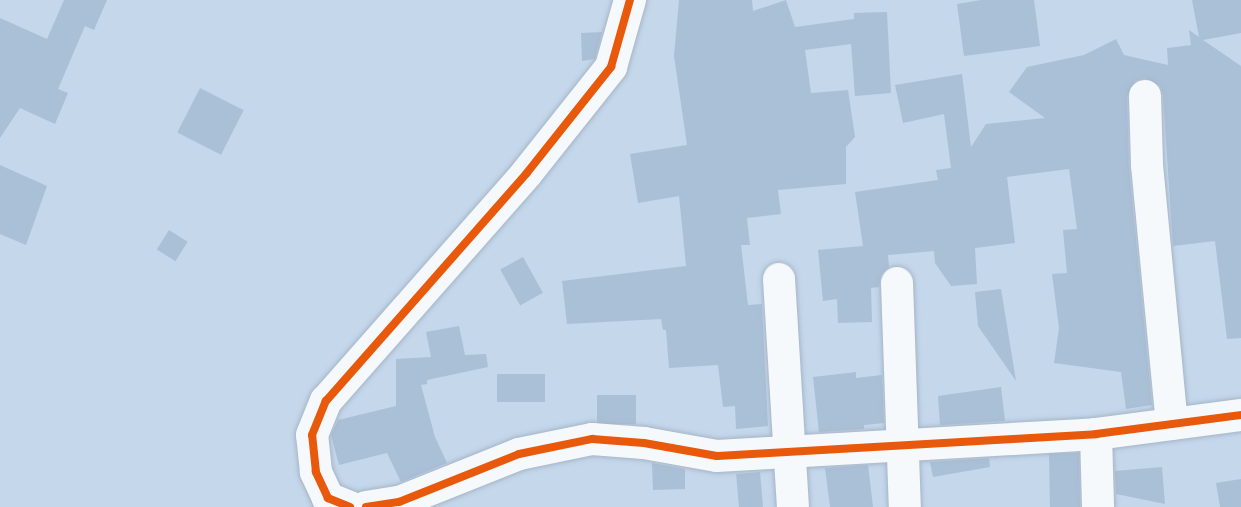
<!DOCTYPE html>
<html>
<head>
<meta charset="utf-8">
<style>
	body { margin:0 }
	#map { position:relative; width:1241px; height:507px; overflow:hidden; background:#c4d7eb; font-family:Mulish,sans-serif }
	div>[style] { position:absolute }
	[style*='--x'] { left:calc(var(--x)*1px); top:calc(var(--y)*1px); width:calc(var(--w)*1px); rotate:calc(var(--a)*1deg) }
	.building>* { inset:0; background:#aac0d7; transform-origin:0 0 }
	.roads { filter:drop-shadow(0 0 2px #a6b5c6) drop-shadow(0 0 2px #a6b5c6) }
	.minor>* { height:32px; margin:-16px; padding:0 16px; transform-origin:16px; border-radius:16px; background:#f6f9fc }
	.cycleway>* { height:8px; margin:-4px; padding:0 4px; transform-origin:4px; border-radius:4px; background:#e8590c }
	span { translate:-50% -50%; white-space:nowrap; text-align:center; line-height:1.15; -webkit-text-stroke:5px #edf4fc; paint-order:stroke }
</style>
</head>
<body>
<div id="map">
	<div class="building">
		<i style="clip-path:polygon(64px 0,107px 0,94px 30px,85px 26px,58px 89px,68px 93px,55px 124px,20px 108px,0 138px,0 18px,47px 39px)"></i>
		<i style="clip-path:polygon(679px 0,752px 0,753px 11px,786px 0,795px 27px,854px 19px,854px 13px,887px 12px,891px 93px,855px 96px,851px 44px,805px 50px,811px 93px,848px 90px,855px 137px,846px 147px,846px 184px,778px 190px,781px 214px,747px 218px,750px 245px,741px 245px,748px 305px,762px 304px,768px 426px,736px 429px,735px 406px,723px 407px,718px 365px,669px 368px,666px 330px,663px 330px,661px 319px,567px 324px,562px 281px,686px 266px,679px 196px,638px 203px,630px 154px,687px 145px,674px 56px)"></i>
		<i style="clip-path:polygon(981px 0,1034px 0,1040px 46px,964px 56px,957px 4px)"></i>
		<i style="clip-path:polygon(1192px 0,1241px 0,1241px 33px,1203px 40px,1241px 66px,1241px 338px,1227px 339px,1215px 241px,1173px 246px,1163px 95px,1160px 86px,1145px 78px,1135px 81px,1127px 97px,1129px 167px,1152px 405px,1126px 409px,1121px 372px,1054px 363px,1059px 328px,1052px 274px,1067px 273px,1063px 230px,1077px 229px,1069px 169px,1007px 177px,1015px 243px,975px 248px,977px 284px,951px 286px,935px 263px,934px 251px,888px 255px,889px 267px,881px 275px,879px 287px,871px 288px,872px 322px,838px 323px,837px 299px,823px 301px,818px 250px,863px 246px,855px 192px,938px 180px,936px 170px,951px 168px,944px 114px,903px 123px,895px 85px,962px 74px,971px 147px,986px 124px,1045px 118px,1009px 92px,1027px 67px,1084px 55px,1116px 39px,1124px 55px,1168px 65px,1167px 48px,1191px 45px,1189px 30px,1199px 37px)"></i>
		<i style="clip-path:polygon(602px 32px,595px 59px,582px 61px,581px 33px)"></i>
		<i style="left:200px;top:88px;width:49px;height:50px;rotate:27deg"></i>
		<i style="clip-path:polygon(0 165px,47px 186px,26px 245px,0 234px)"></i>
		<i style="left:169px;top:230px;width:22px;height:23px;rotate:32deg"></i>
		<i style="left:523px;top:257px;width:41px;height:26px;rotate:61deg"></i>
		<i style="clip-path:polygon(1001px 289px,1016px 381px,978px 326px,975px 292px)"></i>
		<i style="clip-path:polygon(459px 326px,465px 355px,486px 354px,488px 367px,427px 380px,427px 384px,421px 385px,435px 437px,447px 463px,401px 482px,387px 453px,339px 465px,331px 435px,338px 420px,396px 406px,396px 359px,431px 357px,426px 332px)"></i>
		<i style="clip-path:polygon(856px 372px,856px 378px,882px 375px,884px 423px,864px 425px,864px 429px,819px 432px,813px 377px)"></i>
		<i style="left:497px;top:374px;width:48px;height:28px"></i>
		<i style="clip-path:polygon(1001px 387px,1005px 421px,940px 425px,938px 396px)"></i>
		<i style="left:636px;top:395px;width:29px;height:39px;rotate:90deg"></i>
		<i style="left:1079px;top:453px;width:54px;height:30px;rotate:89deg"></i>
		<i style="clip-path:polygon(989px 458px,990px 467px,933px 477px,930px 462px)"></i>
		<i style="clip-path:polygon(652px 463px,685px 469px,685px 489px,653px 490px)"></i>
		<i style="clip-path:polygon(868px 465px,873px 507px,830px 507px,825px 468px)"></i>
		<i style="clip-path:polygon(1162px 467px,1165px 504px,1116px 494px,1115px 471px)"></i>
		<i style="left:760px;top:472px;width:35px;height:24px;rotate:85deg"></i>
		<i style="clip-path:polygon(1241px 479px,1241px 507px,1220px 507px,1216px 483px)"></i>
	</div>
	<div class="roads">
		<div class="minor">
			<i style="--x:1145;--y:96;--w:69;--a:88.3"></i>
			<i style="--x:1147;--y:165;--w:260;--a:84.5"></i>
			<i style="--x:779;--y:279;--w:228;--a:86.5"></i>
			<i style="--x:897;--y:283;--w:224;--a:88"></i>
			<i style="--x:1096;--y:434;--w:73;--a:88.4"></i>
			<i style="--x:350;--y:507;--w:24;--a:-158"></i>
			<i style="--x:328;--y:498;--w:29;--a:-115"></i>
			<i style="--x:316;--y:472;--w:37;--a:-96"></i>
			<i style="--x:312;--y:435;--w:37;--a:-68"></i>
			<i style="--x:326;--y:401;--w:303;--a:-48.6"></i>
			<i style="--x:526;--y:174;--w:137;--a:-51.5"></i>
			<i style="--x:611;--y:67;--w:70;--a:-74.2"></i>
			<i style="--x:366;--y:507;--w:33;--a:-9"></i>
			<i style="--x:399;--y:502;--w:129;--a:-21.8"></i>
			<i style="--x:519;--y:454;--w:75;--a:-11.6"></i>
			<i style="--x:592;--y:439;--w:52;--a:4.4"></i>
			<i style="--x:644;--y:443;--w:74;--a:10.1"></i>
			<i style="--x:717;--y:456;--w:380;--a:-3.3"></i>
			<i style="--x:1096;--y:434;--w:146;--a:-7.5"></i>
		</div>
	</div>
	<div class="cycleway">
		<i style="--x:350;--y:507;--w:24;--a:-158"></i>
		<i style="--x:328;--y:498;--w:29;--a:-115"></i>
		<i style="--x:316;--y:472;--w:37;--a:-96"></i>
		<i style="--x:312;--y:435;--w:37;--a:-68"></i>
		<i style="--x:326;--y:401;--w:303;--a:-48.6"></i>
		<i style="--x:526;--y:174;--w:137;--a:-51.5"></i>
		<i style="--x:611;--y:67;--w:70;--a:-74.2"></i>
		<i style="--x:366;--y:507;--w:33;--a:-9"></i>
		<i style="--x:399;--y:502;--w:129;--a:-21.8"></i>
		<i style="--x:519;--y:454;--w:75;--a:-11.6"></i>
		<i style="--x:592;--y:439;--w:52;--a:4.4"></i>
		<i style="--x:644;--y:443;--w:74;--a:10.1"></i>
		<i style="--x:717;--y:456;--w:380;--a:-3.3"></i>
		<i style="--x:1096;--y:434;--w:146;--a:-7.5"></i>
	</div>
</div>
</body>
</html>
